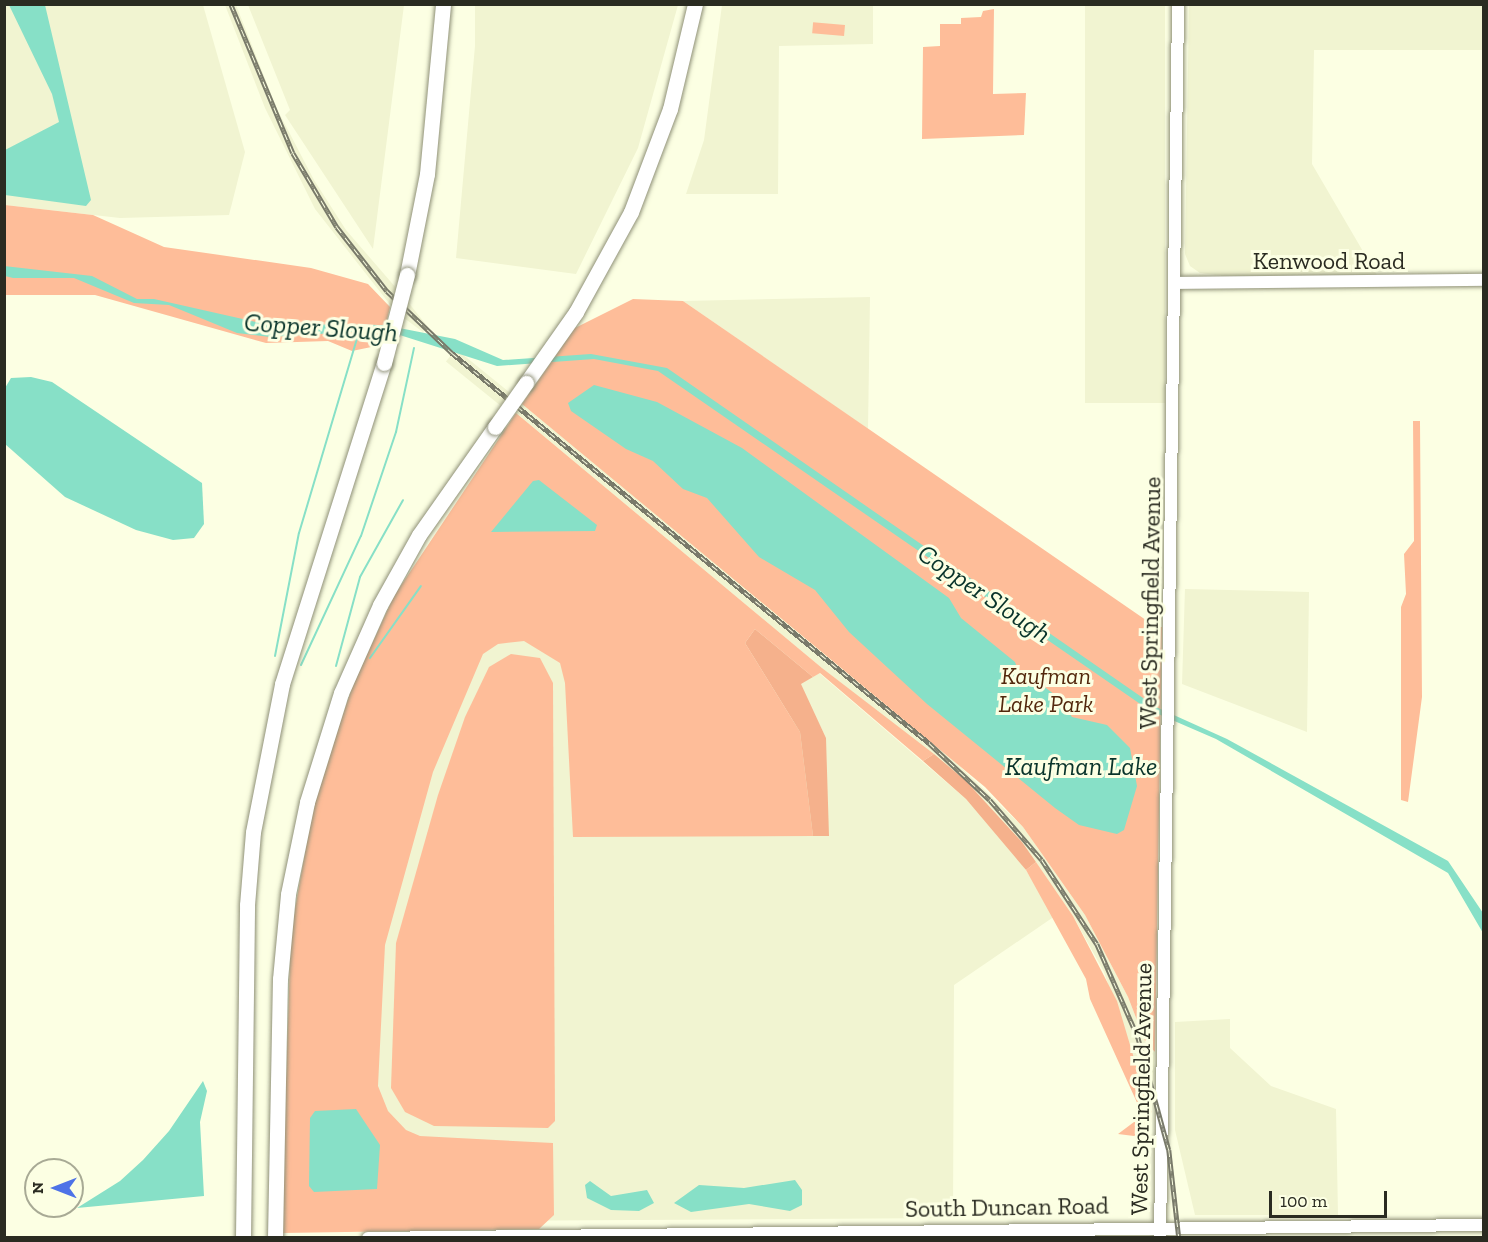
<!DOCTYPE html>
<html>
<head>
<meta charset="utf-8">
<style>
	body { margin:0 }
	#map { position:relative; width:1488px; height:1242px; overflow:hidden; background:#fcffe3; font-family:"Zilla Slab",serif }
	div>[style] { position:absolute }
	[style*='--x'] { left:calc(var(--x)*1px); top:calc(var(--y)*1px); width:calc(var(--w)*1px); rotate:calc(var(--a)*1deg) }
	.built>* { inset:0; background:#f1f4d1; transform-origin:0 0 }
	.green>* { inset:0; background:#febd99; transform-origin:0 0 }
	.forest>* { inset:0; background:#f5b18c }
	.water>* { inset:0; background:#87e0c7 }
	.stream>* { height:2px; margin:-1px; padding:0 1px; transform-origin:1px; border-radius:1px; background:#87e0c7 }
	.roads { filter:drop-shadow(0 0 2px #8f9178) drop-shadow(0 0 2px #8f9178) }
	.secondary>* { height:12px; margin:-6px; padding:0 6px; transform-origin:6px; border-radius:6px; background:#fff }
	.highway>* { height:15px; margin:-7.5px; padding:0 7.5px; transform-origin:7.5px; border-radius:7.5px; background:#fff }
	.rail>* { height:4.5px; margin-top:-2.25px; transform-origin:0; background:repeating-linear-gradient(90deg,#fcffe3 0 7px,#797a6a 0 14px); box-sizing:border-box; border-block:2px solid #797a6a }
	.bridges { filter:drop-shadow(0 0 2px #8f9178) drop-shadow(0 0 2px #8f9178) }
	.highway-bridge>* { height:15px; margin:-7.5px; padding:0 7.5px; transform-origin:7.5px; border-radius:7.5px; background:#fff }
	span { translate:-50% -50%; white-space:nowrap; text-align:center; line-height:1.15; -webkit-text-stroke:6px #fcffe3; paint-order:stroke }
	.street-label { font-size:24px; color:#2a2b21 }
	.park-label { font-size:24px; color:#52270c; font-style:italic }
	.water-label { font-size:26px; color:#08332a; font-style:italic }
	.frame { position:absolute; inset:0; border:6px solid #2a2b21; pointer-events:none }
	.north { position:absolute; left:24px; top:1158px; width:60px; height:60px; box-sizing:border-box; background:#fcffe3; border:2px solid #a8aa95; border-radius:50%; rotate:270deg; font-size:16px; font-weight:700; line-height:24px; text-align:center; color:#2a2b21 }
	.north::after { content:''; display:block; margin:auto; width:21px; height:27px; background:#4e73e7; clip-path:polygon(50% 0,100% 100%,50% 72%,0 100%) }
	.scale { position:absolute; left:1269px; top:1191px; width:118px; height:27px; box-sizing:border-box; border:3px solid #2a2b21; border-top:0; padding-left:8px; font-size:18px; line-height:21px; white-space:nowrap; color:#2a2b21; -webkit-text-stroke:4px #fcffe3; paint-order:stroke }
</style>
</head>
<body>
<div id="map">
	<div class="built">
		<i style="clip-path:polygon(5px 5px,203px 5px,245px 152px,229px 215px,120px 218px,5px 205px)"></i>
		<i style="clip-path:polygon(225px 5px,236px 5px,277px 109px,314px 180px,346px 230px,397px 289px,392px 307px,315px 209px,265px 108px)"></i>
		<i style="clip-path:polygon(248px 5px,404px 5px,373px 249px,285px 115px,290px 110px)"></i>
		<i style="clip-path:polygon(475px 5px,678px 5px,638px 148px,576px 274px,456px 258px,475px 46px)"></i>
		<i style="clip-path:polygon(722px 5px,873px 5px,873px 44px,779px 46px,778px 194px,686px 194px,704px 140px)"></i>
		<i style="left:1085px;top:5px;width:80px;height:398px"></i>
		<i style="clip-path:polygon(1189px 5px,1483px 5px,1483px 50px,1314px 50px,1312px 164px,1378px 277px,1224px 276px,1200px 273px,1190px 266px,1185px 254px)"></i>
		<i style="clip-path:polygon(870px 297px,868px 429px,683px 301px)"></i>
		<i style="clip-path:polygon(408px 302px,428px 327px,423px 332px,404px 318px)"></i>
		<i style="left:456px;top:349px;width:70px;height:16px;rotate:39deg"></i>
		<i style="clip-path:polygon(522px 404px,924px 732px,1023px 827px,1085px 915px,1128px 997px,1145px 1041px,1155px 1052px,1152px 1111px,1145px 1110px,1144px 1092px,1104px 972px,1073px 916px,1022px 842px,966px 781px,822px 668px,516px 413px)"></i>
		<i style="clip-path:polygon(448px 551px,826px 738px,800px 684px,819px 673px,966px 799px,1022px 864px,1055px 916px,954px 985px,953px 1218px,294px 1222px)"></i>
		<i style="clip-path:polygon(1185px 589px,1309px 592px,1307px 732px,1182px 684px)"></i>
		<i style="clip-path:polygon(1230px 1019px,1230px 1048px,1271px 1086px,1336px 1109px,1338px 1215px,1195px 1215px,1175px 1130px,1175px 1022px)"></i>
	</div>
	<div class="green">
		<i style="clip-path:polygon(994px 9px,993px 94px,1026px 93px,1024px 135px,922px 139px,923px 47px,940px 46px,940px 24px,961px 24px,961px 18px,981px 17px,983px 11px)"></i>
		<i style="left:845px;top:25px;width:11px;height:32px;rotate:95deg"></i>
		<i style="clip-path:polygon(5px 205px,93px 215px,164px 247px,311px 268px,368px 284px,390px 307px,381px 345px,352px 351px,328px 341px,266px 343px,95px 295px,5px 295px)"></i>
		<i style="clip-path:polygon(633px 299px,683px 301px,1156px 627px,1162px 627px,1155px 1052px,1145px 1041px,1128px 997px,1085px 915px,1023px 827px,985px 787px,522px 404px,575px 328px)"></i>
		<i style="clip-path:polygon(516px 413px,822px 668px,934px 754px,923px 761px,820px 673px,813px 677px,755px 629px,745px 643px,800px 732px,813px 836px,573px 837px,565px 683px,560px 663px,524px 641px,498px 644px,483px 654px,433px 772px,385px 945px,378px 1086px,388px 1111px,406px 1130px,420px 1136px,553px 1143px,554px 1215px,539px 1229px,281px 1233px,291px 932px,315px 796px,353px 685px,394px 596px)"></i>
		<i style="clip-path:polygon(1413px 421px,1420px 421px,1422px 697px,1408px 802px,1401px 800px,1401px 607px,1406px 594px,1404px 554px,1414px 541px)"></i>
		<i style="clip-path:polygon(511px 654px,540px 658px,553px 683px,555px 1121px,548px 1128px,434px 1126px,405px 1112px,391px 1088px,396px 943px,438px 795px,465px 717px,489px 667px)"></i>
		<i style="clip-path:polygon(1036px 862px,1073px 916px,1117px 1001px,1144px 1092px,1145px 1109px,1152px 1111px,1150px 1138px,1118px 1134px,1138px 1119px,1139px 1107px,1090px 999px,1086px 979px,1026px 870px)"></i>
	</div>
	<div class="forest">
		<i style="clip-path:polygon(755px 629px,813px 677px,801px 684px,826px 738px,829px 836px,813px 836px,800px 732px,745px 643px)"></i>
		<i style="clip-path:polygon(934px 754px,966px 781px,1022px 842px,1036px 862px,1026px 870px,966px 799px,923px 761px)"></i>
	</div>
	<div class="water">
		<i style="clip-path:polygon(9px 5px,45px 5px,91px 200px,86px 206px,5px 195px,5px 150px,59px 122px,52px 94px)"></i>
		<i style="clip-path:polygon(4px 266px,92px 276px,137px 299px,154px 299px,265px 324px,384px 325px,455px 339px,503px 360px,591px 354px,667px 368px,1156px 707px,1227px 739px,1448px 861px,1483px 913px,1483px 933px,1448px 873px,1216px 739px,1149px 710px,658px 371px,594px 359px,497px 366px,384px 330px,270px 337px,237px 333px,169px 305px,134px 303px,74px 278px,13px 278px,5px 276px)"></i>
		<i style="clip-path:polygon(31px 377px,52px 382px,202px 483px,204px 524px,194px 538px,173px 540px,136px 530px,65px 497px,5px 444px,5px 388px,11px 378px)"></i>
		<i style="clip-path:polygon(594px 385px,657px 402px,742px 448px,949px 598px,961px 618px,1015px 662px,1023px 683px,1042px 685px,1059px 698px,1072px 717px,1107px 725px,1130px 748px,1137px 786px,1124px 830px,1117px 834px,1079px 825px,1055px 808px,927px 704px,849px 632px,815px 590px,759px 557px,707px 498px,683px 489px,653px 461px,626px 449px,571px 411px,568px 403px)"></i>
		<i style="clip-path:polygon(539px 480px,597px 525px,595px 531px,491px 532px,533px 481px)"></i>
		<i style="clip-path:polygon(203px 1081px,207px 1091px,200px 1122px,204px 1196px,77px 1208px,120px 1181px,143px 1160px,169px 1131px)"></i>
		<i style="clip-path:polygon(356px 1109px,380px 1145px,377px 1189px,314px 1192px,309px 1186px,310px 1118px,315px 1111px)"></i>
		<i style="clip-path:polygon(795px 1180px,802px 1190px,802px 1205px,790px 1211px,749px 1204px,691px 1212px,674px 1203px,699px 1185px,744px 1188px)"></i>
		<i style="clip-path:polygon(590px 1181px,611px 1196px,647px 1190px,654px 1203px,639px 1211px,611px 1210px,587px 1198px,585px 1185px)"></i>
	</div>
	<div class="stream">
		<i style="--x:275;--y:656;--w:125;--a:-79"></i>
		<i style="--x:299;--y:533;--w:214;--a:-73.4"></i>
		<i style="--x:370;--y:658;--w:88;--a:-54.7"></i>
		<i style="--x:301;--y:665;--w:142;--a:-65.1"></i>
		<i style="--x:361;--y:536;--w:110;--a:-71.4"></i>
		<i style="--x:396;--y:432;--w:86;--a:-77.9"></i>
		<i style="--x:336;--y:666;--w:92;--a:-74.9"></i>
		<i style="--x:360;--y:577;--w:88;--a:-60.8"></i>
	</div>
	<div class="roads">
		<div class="secondary">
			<i style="--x:1175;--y:283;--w:309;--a:-0.6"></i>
			<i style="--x:368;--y:1238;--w:1116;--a:-0.67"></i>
			<i style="--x:1160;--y:1238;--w:1234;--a:-89.16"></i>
		</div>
		<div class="highway">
			<i style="--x:407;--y:275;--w:103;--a:-78.8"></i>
			<i style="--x:427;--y:174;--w:171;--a:-84.6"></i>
			<i style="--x:526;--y:383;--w:87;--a:-54.8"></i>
			<i style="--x:576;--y:312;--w:114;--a:-61.2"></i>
			<i style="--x:631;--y:212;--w:110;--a:-69.3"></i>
			<i style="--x:670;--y:109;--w:108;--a:-76.6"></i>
			<i style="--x:243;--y:1238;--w:333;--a:-89.3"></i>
			<i style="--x:247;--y:905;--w:73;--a:-85.3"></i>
			<i style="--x:253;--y:832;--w:151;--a:-78.9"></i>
			<i style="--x:282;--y:684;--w:337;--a:-72.4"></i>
			<i style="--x:275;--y:1238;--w:259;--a:-88.9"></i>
			<i style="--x:280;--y:979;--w:85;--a:-84.6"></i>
			<i style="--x:288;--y:894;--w:94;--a:-78.3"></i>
			<i style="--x:307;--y:802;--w:114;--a:-72.7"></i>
			<i style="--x:341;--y:693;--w:96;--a:-66.1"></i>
			<i style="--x:380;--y:605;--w:80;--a:-60.9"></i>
			<i style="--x:419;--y:535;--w:132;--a:-54.9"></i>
		</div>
	</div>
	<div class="rail">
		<i style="--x:231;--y:4;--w:161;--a:67.4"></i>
		<i style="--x:293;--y:153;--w:86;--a:59.3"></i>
		<i style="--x:337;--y:227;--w:81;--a:52"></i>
		<i style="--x:387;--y:291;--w:90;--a:43.6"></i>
		<i style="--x:452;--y:353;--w:616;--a:39.27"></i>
		<i style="--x:929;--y:743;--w:83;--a:43.1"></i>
		<i style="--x:990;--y:800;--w:79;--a:49.1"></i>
		<i style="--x:1042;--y:860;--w:100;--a:56.8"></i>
		<i style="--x:1097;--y:944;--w:102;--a:66.2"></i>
		<i style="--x:1138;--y:1037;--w:117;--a:74.7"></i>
		<i style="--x:1169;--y:1150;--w:89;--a:83.5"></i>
	</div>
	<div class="bridges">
		<div class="highway-bridge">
			<i style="--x:384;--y:363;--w:91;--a:-75.4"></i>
			<i style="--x:495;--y:427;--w:54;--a:-54.8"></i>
		</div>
	</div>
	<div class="street-label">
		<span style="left:1329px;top:261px">Kenwood Road</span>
		<span style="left:1150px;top:603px;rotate:-89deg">West Springfield Avenue</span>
		<span style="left:1141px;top:1089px;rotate:-89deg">West Springfield Avenue</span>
		<span style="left:1007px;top:1207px;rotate:-1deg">South Duncan Road</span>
	</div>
	<div class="park-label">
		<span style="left:1046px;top:690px">Kaufman<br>Lake Park</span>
	</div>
	<div class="water-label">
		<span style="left:321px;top:328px;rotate:4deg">Copper Slough</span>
		<span style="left:984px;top:594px;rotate:34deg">Copper Slough</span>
		<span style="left:1081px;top:767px">Kaufman Lake</span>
	</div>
	<div class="frame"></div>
	<div class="north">N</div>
	<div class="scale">100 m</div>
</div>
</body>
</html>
